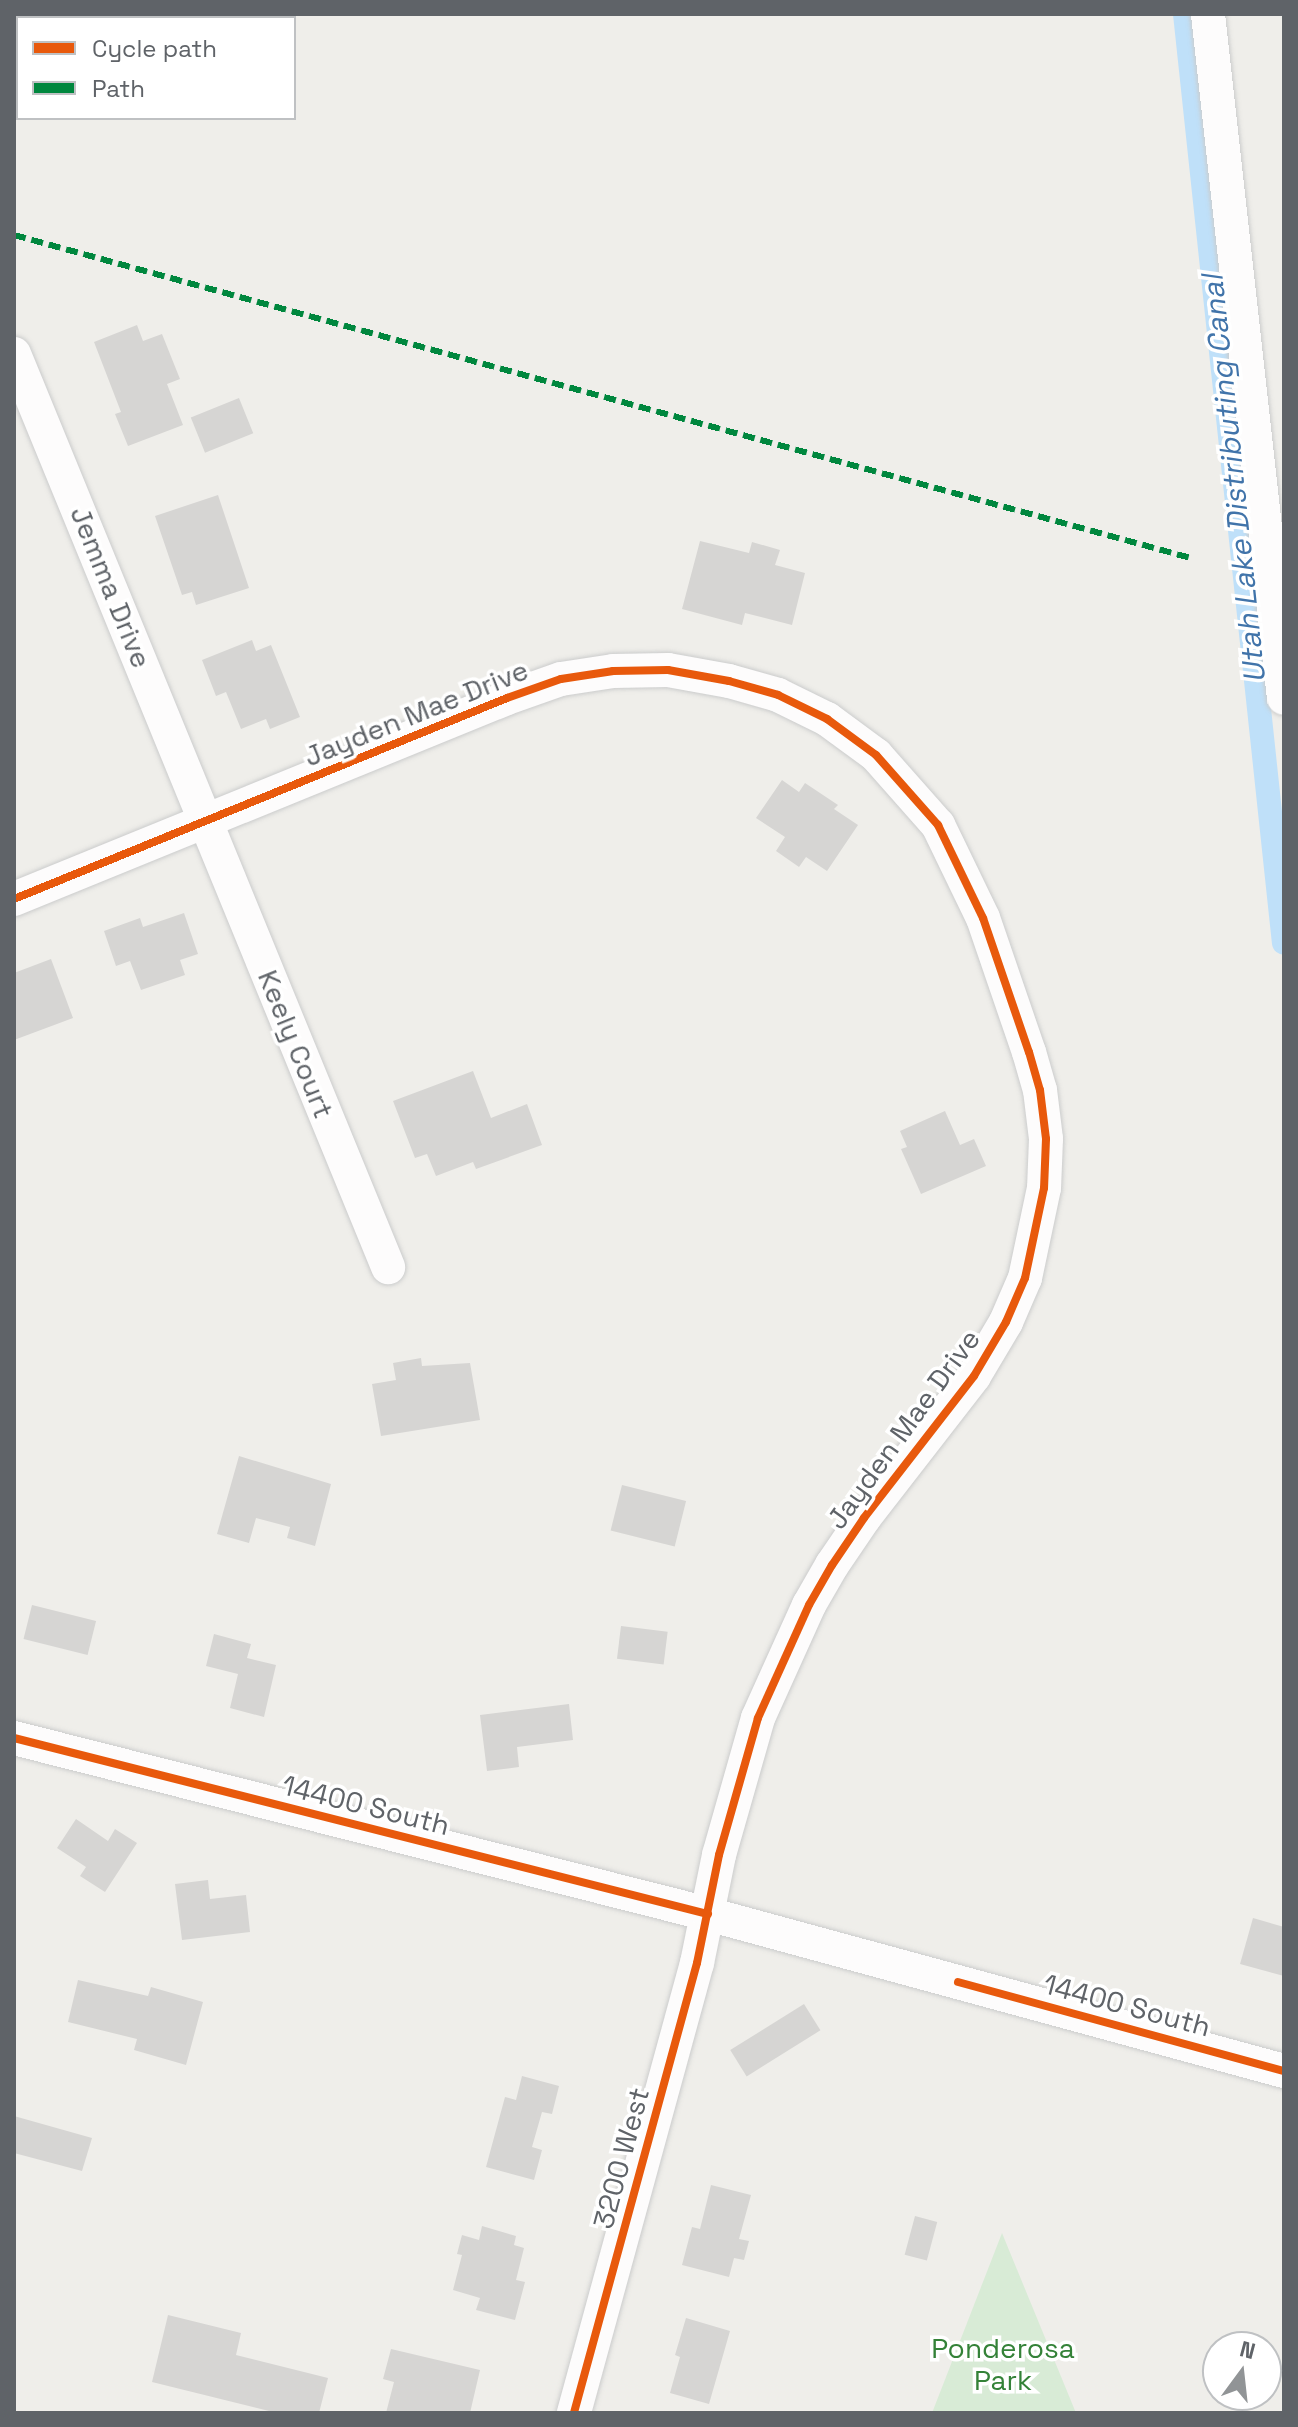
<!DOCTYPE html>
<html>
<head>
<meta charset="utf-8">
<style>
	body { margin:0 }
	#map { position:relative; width:1298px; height:2427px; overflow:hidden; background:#efeeea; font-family:"Space Grotesk",sans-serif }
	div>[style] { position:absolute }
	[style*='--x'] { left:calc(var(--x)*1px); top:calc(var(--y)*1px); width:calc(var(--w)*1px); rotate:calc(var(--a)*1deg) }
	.green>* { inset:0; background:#d8ebd6 }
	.canal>* { height:24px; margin:-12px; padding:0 12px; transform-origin:12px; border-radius:12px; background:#bfe0f9 }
	.building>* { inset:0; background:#d6d5d3; transform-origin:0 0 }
	.roads { filter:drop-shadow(0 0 2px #cbcccc) drop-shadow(0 0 2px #cbcccc) }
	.minor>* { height:34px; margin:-17px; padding:0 17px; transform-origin:17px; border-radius:17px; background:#fdfcfc }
	.quiet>* { height:6px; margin-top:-3px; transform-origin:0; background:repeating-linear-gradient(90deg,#00873e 0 12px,transparent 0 18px) }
	.cycleway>* { height:8px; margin:-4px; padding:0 4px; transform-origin:4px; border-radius:4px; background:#e8590c }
	span { translate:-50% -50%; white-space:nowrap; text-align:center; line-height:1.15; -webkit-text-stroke:7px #fff; paint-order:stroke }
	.street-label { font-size:28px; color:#5f6368 }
	.park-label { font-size:28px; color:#348238 }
	.water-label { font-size:30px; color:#4174aa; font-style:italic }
	.frame { position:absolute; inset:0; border:16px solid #5f6368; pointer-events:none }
	.legend { position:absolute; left:16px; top:16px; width:280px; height:104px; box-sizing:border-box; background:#fff; border:2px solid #bfc1c3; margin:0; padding:10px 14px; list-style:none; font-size:24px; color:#5f6368 }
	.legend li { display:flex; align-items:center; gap:16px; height:40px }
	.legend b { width:40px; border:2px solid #bfc1c3 }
	.north { position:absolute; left:1202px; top:2331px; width:80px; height:80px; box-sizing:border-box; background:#fff; border:2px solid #bfc1c3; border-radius:50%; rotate:15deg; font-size:22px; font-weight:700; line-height:32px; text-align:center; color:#5f6368 }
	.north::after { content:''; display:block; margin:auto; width:28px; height:36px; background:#919496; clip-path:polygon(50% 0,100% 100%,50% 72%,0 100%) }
</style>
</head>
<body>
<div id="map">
	<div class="green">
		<i style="clip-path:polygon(1002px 2233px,1076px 2413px,932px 2413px)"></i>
	</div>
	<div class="canal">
		<i style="--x:1185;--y:14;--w:934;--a:83.92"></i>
	</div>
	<div class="building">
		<i style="clip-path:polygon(137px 325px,143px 341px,162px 334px,180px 379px,167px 384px,183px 425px,128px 446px,115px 414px,121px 412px,94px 342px)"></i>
		<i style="left:239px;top:398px;width:38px;height:52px;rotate:68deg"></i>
		<i style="clip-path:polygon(218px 495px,249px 588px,196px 605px,192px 592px,182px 595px,155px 516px)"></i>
		<i style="clip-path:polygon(700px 541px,749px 553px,752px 542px,780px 550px,775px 565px,805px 573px,792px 625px,745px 613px,742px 625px,682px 609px)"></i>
		<i style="clip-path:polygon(252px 640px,256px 651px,271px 645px,300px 717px,270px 729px,266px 719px,241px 729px,226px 692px,216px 696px,202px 660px)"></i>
		<i style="clip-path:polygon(782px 780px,799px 792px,805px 783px,838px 805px,834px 809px,858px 825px,827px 871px,806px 857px,799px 867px,776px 851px,785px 837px,756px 818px)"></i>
		<i style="clip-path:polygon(184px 913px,198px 954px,180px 960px,185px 975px,141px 990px,130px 961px,116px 966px,104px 931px,140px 918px,143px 927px)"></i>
		<i style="clip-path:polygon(51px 959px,73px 1018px,14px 1040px,14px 973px)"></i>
		<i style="clip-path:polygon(473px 1071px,491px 1118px,527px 1104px,542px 1145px,476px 1169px,473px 1162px,436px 1176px,427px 1154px,415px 1158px,393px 1101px)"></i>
		<i style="clip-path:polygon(945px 1111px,960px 1145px,974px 1139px,986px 1166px,921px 1194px,901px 1149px,907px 1147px,900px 1131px)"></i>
		<i style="clip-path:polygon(421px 1358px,422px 1366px,470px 1363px,480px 1420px,381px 1436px,372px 1384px,396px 1380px,393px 1363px)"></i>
		<i style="clip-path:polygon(239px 1456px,331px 1484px,315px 1546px,287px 1538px,290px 1527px,256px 1518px,249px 1543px,217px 1534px)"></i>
		<i style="left:622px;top:1485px;width:66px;height:47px;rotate:14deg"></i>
		<i style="left:32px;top:1605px;width:66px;height:35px;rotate:14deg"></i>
		<i style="left:621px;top:1626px;width:47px;height:33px;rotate:7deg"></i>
		<i style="clip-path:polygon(214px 1634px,251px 1644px,247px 1658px,276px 1665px,264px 1717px,230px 1708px,238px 1674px,206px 1666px)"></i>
		<i style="clip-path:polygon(569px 1704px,573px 1740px,517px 1747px,519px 1767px,487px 1771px,480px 1715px)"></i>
		<i style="clip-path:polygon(76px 1819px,108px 1841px,115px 1829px,137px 1843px,105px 1892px,80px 1876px,86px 1867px,57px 1848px)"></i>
		<i style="clip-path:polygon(208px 1880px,210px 1899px,246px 1895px,250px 1932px,182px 1940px,175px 1884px)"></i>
		<i style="clip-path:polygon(1253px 1918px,1284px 1927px,1284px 1976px,1240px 1964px)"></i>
		<i style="clip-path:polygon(78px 1980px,148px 1996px,151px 1987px,203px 2002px,186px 2065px,134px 2050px,137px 2039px,68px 2022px)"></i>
		<i style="left:804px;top:2004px;width:31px;height:87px;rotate:58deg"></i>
		<i style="clip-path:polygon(522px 2076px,559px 2086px,552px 2114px,542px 2112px,532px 2147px,542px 2150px,534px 2180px,486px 2167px,505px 2097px,516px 2100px)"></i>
		<i style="clip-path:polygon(14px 2116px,92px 2138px,82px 2171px,14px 2153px)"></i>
		<i style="clip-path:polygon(711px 2185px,751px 2195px,739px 2239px,749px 2241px,744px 2260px,734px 2258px,729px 2277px,682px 2265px,692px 2227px,700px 2229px)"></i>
		<i style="left:915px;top:2216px;width:23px;height:40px;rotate:15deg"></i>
		<i style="clip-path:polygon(482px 2226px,516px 2236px,514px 2245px,524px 2248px,516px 2280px,525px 2282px,515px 2320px,476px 2310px,480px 2298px,453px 2290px,462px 2255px,457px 2254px,462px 2235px,479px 2240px)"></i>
		<i style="clip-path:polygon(168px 2315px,241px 2333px,236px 2355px,328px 2378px,319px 2413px,277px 2413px,152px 2382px)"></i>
		<i style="clip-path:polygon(686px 2318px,730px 2331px,709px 2404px,670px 2393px,680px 2357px,675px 2355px)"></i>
		<i style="clip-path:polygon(391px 2349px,480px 2370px,470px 2413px,386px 2413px,394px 2382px,383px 2379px)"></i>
	</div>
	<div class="roads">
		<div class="minor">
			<i style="--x:1208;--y:14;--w:688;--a:83.66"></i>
			<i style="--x:14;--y:354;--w:987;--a:67.72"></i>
			<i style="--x:14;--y:899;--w:532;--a:-22.18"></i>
			<i style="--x:507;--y:698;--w:57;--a:-19.4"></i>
			<i style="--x:561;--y:679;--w:53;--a:-8.7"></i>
			<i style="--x:613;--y:671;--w:55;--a:-1"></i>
			<i style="--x:668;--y:670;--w:62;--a:10.2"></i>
			<i style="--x:729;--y:681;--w:51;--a:15.9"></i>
			<i style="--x:778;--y:695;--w:55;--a:26.1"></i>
			<i style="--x:827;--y:719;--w:61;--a:36.3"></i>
			<i style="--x:876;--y:755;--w:94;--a:48.5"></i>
			<i style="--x:938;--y:825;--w:103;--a:64.2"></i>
			<i style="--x:983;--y:918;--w:142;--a:71.1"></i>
			<i style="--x:1029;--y:1052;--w:40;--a:74"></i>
			<i style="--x:1040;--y:1090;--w:49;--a:83"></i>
			<i style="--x:1046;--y:1139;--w:49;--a:92.3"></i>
			<i style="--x:1044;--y:1188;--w:92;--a:101.9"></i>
			<i style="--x:1025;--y:1278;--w:48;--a:113.4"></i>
			<i style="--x:1006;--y:1322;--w:63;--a:120.7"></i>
			<i style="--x:974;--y:1376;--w:180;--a:127.8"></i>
			<i style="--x:864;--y:1518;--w:57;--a:124.2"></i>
			<i style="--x:832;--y:1565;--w:46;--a:119.9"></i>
			<i style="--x:809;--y:1605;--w:124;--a:114.3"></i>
			<i style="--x:758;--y:1718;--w:142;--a:105.9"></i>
			<i style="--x:719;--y:1855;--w:110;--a:101.5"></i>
			<i style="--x:697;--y:1963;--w:467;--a:105.3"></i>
			<i style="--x:14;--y:1738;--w:716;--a:14.23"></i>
			<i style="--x:708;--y:1914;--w:597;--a:15.25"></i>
		</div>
	</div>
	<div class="quiet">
		<i style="--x:14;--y:235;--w:1221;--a:15.35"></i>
	</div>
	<div class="cycleway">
		<i style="--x:14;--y:899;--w:532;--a:-22.18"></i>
		<i style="--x:507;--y:698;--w:57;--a:-19.4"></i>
		<i style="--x:561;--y:679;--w:53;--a:-8.7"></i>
		<i style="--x:613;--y:671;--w:55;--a:-1"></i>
		<i style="--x:668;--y:670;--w:62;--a:10.2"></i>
		<i style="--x:729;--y:681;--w:51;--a:15.9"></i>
		<i style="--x:778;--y:695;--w:55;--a:26.1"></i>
		<i style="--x:827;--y:719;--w:61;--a:36.3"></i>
		<i style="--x:876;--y:755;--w:94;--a:48.5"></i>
		<i style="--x:938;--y:825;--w:103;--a:64.2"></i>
		<i style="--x:983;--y:918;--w:142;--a:71.1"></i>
		<i style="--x:1029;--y:1052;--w:40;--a:74"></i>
		<i style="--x:1040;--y:1090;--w:49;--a:83"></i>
		<i style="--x:1046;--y:1139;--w:49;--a:92.3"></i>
		<i style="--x:1044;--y:1188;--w:92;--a:101.9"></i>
		<i style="--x:1025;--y:1278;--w:48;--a:113.4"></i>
		<i style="--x:1006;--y:1322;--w:63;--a:120.7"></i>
		<i style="--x:974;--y:1376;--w:180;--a:127.8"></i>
		<i style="--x:864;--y:1518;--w:57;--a:124.2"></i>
		<i style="--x:832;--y:1565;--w:46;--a:119.9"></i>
		<i style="--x:809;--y:1605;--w:124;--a:114.3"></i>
		<i style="--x:758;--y:1718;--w:142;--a:105.9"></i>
		<i style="--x:719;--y:1855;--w:110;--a:101.5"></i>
		<i style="--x:697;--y:1963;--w:467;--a:105.3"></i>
		<i style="--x:14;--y:1738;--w:716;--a:14.23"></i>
		<i style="--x:958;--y:1982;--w:338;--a:15.3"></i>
	</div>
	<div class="street-label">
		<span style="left:111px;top:587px;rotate:68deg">Jemma Drive</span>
		<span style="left:416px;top:713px;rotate:-22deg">Jayden Mae Drive</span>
		<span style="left:296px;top:1044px;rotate:68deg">Keely Court</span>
		<span style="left:903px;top:1429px;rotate:-54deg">Jayden Mae Drive</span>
		<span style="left:366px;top:1805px;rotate:14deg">14400 South</span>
		<span style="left:1127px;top:2005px;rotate:15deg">14400 South</span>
		<span style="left:621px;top:2158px;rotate:-75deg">3200 West</span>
	</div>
	<div class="park-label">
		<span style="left:1003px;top:2364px">Ponderosa<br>Park</span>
	</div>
	<div class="water-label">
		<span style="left:1234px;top:479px;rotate:-96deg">Utah Lake Distributing Canal</span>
	</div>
	<div class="frame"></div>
	<ul class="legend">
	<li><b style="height:10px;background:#e8590c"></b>Cycle path</li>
	<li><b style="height:10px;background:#00873e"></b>Path</li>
	</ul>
	<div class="north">N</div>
</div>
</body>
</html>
